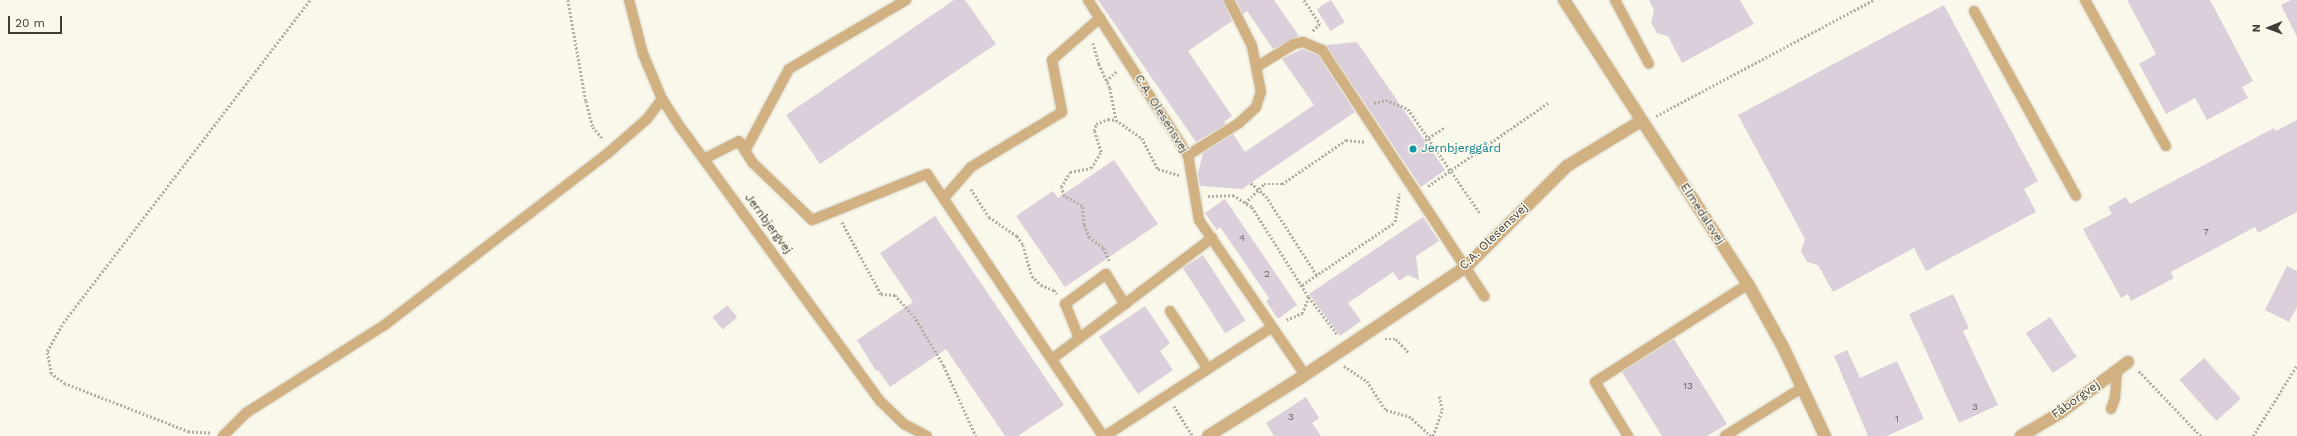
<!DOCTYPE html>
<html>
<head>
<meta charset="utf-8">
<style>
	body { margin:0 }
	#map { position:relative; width:2297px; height:436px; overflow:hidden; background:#faf8ea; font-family:"Work Sans",sans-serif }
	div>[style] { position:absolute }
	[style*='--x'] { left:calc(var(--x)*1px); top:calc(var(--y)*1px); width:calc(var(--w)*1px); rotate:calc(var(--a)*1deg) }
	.building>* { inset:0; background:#dacfda; transform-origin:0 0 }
	.path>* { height:2.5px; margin-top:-1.25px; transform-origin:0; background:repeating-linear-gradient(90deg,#b1afa5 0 2px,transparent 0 4px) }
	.roads { filter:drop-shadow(0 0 1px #d4d2c6) drop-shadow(0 0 1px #d4d2c6) }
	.lane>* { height:10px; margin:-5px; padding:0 5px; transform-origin:5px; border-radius:5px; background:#d1b081 }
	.street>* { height:12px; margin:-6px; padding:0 6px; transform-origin:6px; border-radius:6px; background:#d1b081 }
	.dots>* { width:11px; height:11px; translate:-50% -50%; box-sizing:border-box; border:2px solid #faf8ea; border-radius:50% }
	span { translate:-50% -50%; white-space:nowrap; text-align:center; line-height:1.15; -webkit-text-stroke:3px #faf8ea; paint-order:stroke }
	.number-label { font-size:10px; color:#646160 }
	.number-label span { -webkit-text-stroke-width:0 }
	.street-label { font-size:12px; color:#3d3c37 }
	.culture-label { font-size:12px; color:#0d838f }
	.left { translate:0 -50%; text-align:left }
	.north { position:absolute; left:2249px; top:8px; width:40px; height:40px; -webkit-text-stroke:3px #faf8ea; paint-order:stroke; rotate:269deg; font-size:11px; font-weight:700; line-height:16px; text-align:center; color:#3d3c37 }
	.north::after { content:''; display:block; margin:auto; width:14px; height:18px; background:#3d3c37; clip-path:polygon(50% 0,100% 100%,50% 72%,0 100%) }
	.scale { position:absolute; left:8px; top:16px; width:54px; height:18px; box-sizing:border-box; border:2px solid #3d3c37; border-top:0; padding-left:5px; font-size:12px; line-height:14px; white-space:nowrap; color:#3d3c37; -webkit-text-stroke:3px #faf8ea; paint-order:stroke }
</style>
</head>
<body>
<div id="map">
	<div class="building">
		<i style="clip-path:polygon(954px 0,965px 0,996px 44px,820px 164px,786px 115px)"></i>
		<i style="clip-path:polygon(1098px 0,1223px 0,1232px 21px,1188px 51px,1232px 116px,1224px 122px,1226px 124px,1196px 142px)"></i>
		<i style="clip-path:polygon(1236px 0,1274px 0,1299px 36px,1273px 49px,1247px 11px,1243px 14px)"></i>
		<i style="left:1331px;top:0;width:26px;height:17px;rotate:58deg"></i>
		<i style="clip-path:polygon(1649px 0,1740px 0,1754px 24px,1682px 63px,1668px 36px,1657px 33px,1651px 22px,1654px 10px)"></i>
		<i style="clip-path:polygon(2127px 0,2210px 0,2253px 81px,2242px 87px,2248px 98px,2207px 120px,2195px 98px,2166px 114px,2139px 64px,2156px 54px)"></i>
		<i style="clip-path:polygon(2291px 0,2297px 0,2297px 37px,2281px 5px)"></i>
		<i style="clip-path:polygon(1944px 5px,2038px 181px,2024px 189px,2036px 212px,1926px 271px,1914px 248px,1833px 292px,1818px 265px,1807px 262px,1801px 251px,1805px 239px,1738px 115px)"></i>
		<i style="clip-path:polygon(1357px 42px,1445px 170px,1421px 187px,1326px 45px)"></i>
		<i style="clip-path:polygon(1302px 49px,1318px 55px,1355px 112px,1242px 189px,1200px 186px,1198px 173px,1203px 153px,1233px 134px,1245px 152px,1314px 105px,1282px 59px)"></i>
		<i style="clip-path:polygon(2297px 120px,2297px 212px,2258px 233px,2255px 227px,2171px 272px,2174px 278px,2131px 301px,2128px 294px,2121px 298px,2083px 229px,2112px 214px,2108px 207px,2126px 197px,2130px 204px,2274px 128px,2276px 131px)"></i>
		<i style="clip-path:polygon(1114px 160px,1158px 224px,1065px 287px,1016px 216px,1053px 191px,1058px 198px)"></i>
		<i style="clip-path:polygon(1225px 199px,1297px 305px,1278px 319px,1266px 301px,1269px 298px,1220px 227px,1217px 230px,1205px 213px)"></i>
		<i style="clip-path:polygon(935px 216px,1064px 405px,1018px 436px,1005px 436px,946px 349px,890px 387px,878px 370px,876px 371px,857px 340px,913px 302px,880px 253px)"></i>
		<i style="clip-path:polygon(1423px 217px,1439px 241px,1416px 256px,1419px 280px,1408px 275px,1399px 281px,1393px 272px,1348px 303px,1361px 321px,1340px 336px,1309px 294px)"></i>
		<i style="left:1203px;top:255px;width:78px;height:24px;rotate:57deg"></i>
		<i style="clip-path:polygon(2287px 266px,2297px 271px,2297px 307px,2289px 322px,2265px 310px)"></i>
		<i style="clip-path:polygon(1953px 294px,1969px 328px,1963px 331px,1998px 405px,1959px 423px,1909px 314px)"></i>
		<i style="left:727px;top:305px;width:16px;height:19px;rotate:50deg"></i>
		<i style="clip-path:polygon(1145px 306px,1170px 343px,1160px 351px,1173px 370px,1138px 394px,1099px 337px)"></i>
		<i style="left:2050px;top:317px;width:48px;height:29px;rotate:56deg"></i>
		<i style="clip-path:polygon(1674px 339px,1727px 424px,1707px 436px,1662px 436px,1622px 372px)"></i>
		<i style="clip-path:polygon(1847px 350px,1860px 378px,1897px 361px,1924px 419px,1887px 436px,1868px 436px,1834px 356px)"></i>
		<i style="left:2204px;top:358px;width:55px;height:33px;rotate:48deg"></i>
		<i style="clip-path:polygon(1306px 397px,1319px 418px,1312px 423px,1321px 436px,1274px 436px,1266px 423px)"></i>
	</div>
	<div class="path">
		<i style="--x:568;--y:0;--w:103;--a:79.9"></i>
		<i style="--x:586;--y:101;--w:27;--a:75"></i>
		<i style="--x:593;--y:127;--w:16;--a:50"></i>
		<i style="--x:1304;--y:0;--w:29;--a:56"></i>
		<i style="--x:1320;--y:24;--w:11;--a:135"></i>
		<i style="--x:1093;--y:43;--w:22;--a:74"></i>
		<i style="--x:1099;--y:64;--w:26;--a:65"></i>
		<i style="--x:1110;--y:88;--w:33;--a:79"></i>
		<i style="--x:1116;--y:120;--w:32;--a:35"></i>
		<i style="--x:1142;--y:138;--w:35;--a:63"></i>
		<i style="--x:1158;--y:169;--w:22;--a:16"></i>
		<i style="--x:1106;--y:81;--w:16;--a:-43"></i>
		<i style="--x:1374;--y:103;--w:12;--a:-14"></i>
		<i style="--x:1386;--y:100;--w:24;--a:22"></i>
		<i style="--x:1408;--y:109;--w:126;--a:55.3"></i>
		<i style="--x:1656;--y:116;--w:246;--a:-28.1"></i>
		<i style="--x:1425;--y:140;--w:24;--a:-33"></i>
		<i style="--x:1251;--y:183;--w:20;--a:41"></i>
		<i style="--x:1266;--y:196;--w:94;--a:57.2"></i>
		<i style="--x:1428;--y:186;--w:146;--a:-34.7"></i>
		<i style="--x:971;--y:189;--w:33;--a:57"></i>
		<i style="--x:989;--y:217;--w:34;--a:34"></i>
		<i style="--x:1017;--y:236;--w:11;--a:56"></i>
		<i style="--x:1023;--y:245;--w:32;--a:74"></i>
		<i style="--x:1032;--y:276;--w:13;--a:45"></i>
		<i style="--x:1041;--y:285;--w:14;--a:21"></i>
		<i style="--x:1054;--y:290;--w:5;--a:53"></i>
		<i style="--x:1208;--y:196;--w:25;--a:-2"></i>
		<i style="--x:1233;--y:195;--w:22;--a:32"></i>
		<i style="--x:1252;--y:207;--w:107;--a:57.7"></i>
		<i style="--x:1309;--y:297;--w:17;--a:111"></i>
		<i style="--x:1303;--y:313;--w:20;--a:156"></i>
		<i style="--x:1245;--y:203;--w:27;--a:-45"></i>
		<i style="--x:1264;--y:184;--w:18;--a:0"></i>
		<i style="--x:1282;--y:184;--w:78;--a:-34.5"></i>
		<i style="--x:1346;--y:140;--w:20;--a:6"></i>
		<i style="--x:842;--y:222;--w:82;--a:61.6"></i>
		<i style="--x:881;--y:294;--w:14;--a:4"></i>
		<i style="--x:895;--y:295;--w:28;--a:48"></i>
		<i style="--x:914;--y:316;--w:58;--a:59"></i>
		<i style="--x:944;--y:366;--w:77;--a:65.4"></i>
		<i style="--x:1109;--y:261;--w:14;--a:-115"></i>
		<i style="--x:1103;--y:248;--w:17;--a:-144"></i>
		<i style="--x:1089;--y:238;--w:14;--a:-111"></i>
		<i style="--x:1084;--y:225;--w:19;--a:-96"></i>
		<i style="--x:1082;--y:206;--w:21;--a:-151"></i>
		<i style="--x:1064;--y:196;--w:9;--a:-108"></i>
		<i style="--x:1061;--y:187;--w:17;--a:-59"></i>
		<i style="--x:1070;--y:172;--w:21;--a:-11"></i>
		<i style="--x:1091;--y:168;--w:19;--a:-58"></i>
		<i style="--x:1101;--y:152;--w:22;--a:-108"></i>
		<i style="--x:1094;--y:131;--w:7;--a:-74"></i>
		<i style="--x:1096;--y:124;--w:13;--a:-23"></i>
		<i style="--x:1108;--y:119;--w:8;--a:7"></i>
		<i style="--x:1302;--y:285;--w:112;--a:-34.1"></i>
		<i style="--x:1395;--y:222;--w:29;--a:-82"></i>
		<i style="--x:1309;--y:297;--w:48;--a:52.7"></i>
		<i style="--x:1385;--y:339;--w:11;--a:0"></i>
		<i style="--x:1396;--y:339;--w:19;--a:47"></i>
		<i style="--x:1344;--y:366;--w:27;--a:33"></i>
		<i style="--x:1367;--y:381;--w:35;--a:57"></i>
		<i style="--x:1386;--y:410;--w:24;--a:15"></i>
		<i style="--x:1409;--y:416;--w:30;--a:42"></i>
		<i style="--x:2139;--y:371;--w:90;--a:46.4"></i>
		<i style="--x:1174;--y:406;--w:36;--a:58"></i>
		<i style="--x:210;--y:433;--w:21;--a:-177"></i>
		<i style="--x:189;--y:432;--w:133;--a:-158.8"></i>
		<i style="--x:65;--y:384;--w:17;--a:-144"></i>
		<i style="--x:51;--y:374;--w:23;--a:-100"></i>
		<i style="--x:47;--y:351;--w:32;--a:-60"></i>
		<i style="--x:63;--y:323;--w:407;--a:-52.6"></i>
		<i style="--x:1433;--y:436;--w:28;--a:-71"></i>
		<i style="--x:1442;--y:410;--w:14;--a:-102"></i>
		<i style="--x:2253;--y:436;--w:84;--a:-58.2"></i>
	</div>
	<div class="roads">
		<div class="lane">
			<i style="--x:629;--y:0;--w:56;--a:75.5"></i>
			<i style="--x:643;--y:54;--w:49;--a:67.1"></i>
			<i style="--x:662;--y:99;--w:35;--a:57"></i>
			<i style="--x:681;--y:128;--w:338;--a:53.9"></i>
			<i style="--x:880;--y:401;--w:33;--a:44"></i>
			<i style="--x:904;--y:424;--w:26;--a:28"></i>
			<i style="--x:1088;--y:0;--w:184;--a:57.2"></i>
			<i style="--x:1188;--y:155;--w:66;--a:80.4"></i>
			<i style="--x:1199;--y:220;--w:188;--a:55.6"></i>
			<i style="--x:1615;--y:0;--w:72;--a:62"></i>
			<i style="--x:2085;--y:0;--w:167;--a:61"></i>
			<i style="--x:1974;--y:11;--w:211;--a:61.1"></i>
			<i style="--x:1258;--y:66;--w:42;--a:-31.4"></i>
			<i style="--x:1294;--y:44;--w:9;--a:-13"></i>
			<i style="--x:1303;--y:42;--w:21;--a:23"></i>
			<i style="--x:1322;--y:50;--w:295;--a:56.6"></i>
			<i style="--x:745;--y:151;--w:93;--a:-61.8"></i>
			<i style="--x:789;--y:69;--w:136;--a:-30.5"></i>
			<i style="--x:1188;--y:155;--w:60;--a:-32.1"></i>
			<i style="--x:1239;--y:123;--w:23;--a:-43"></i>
			<i style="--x:1256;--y:107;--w:16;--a:-72"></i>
			<i style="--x:1261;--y:92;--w:47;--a:-101.1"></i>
			<i style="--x:1252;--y:46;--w:51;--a:-116.6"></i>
			<i style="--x:704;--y:159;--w:39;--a:-27"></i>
			<i style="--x:739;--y:141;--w:26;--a:58"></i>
			<i style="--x:753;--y:163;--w:82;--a:44"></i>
			<i style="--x:812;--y:220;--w:124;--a:-21.8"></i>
			<i style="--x:927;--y:174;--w:316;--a:56.1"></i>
			<i style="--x:944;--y:198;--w:41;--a:-48.9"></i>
			<i style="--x:971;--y:167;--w:106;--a:-31.1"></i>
			<i style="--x:1062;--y:112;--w:53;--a:-100.9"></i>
			<i style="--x:1052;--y:60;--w:64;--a:-41.2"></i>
			<i style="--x:1170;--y:311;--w:69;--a:56.8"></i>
			<i style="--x:1079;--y:338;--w:37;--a:-112"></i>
			<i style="--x:1065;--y:304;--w:51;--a:-36.2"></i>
			<i style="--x:1106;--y:274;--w:36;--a:58"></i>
			<i style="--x:1052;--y:359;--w:201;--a:-37.1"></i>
			<i style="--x:2111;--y:409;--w:12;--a:-70"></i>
			<i style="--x:2115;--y:398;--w:28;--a:-86"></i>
			<i style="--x:223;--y:436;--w:33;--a:-45"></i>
			<i style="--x:246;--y:413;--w:166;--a:-32.4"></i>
			<i style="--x:386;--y:324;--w:280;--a:-37.6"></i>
			<i style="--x:608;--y:153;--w:52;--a:-41.1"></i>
			<i style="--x:647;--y:119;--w:25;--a:-53"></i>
			<i style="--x:1105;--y:436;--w:199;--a:-33.1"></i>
			<i style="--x:1628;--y:436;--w:63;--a:-121.4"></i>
			<i style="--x:1595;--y:382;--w:182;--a:-32.6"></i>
			<i style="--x:1725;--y:436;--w:92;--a:-32.1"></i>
		</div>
		<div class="street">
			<i style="--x:1564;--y:0;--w:338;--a:57.1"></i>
			<i style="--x:1748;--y:284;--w:74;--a:61"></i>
			<i style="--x:1784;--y:349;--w:96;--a:64.8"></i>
			<i style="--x:1208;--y:436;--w:107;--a:-32.1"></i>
			<i style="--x:1299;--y:379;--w:202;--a:-33.9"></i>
			<i style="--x:1467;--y:266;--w:141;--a:-45"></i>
			<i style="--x:1567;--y:166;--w:87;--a:-31.3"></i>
			<i style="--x:2021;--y:436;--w:45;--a:-30.5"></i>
			<i style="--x:2060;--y:413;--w:85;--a:-36.9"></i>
		</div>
	</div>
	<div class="dots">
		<i style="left:1413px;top:149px;background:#0f9aa8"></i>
	</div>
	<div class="number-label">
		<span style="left:2206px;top:232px">7</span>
		<span style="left:1242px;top:238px">4</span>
		<span style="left:1267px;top:274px">2</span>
		<span style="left:1688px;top:386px">13</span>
		<span style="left:1975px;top:407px">3</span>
		<span style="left:1291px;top:417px">3</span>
		<span style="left:1897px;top:419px">1</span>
	</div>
	<div class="street-label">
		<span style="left:1161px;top:114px;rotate:58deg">C.A. Olesensvej</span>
		<span style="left:1702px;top:214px;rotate:57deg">Elmedalsvej</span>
		<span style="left:768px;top:224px;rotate:54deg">Jernbjergvej</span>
		<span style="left:1494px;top:237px;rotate:-44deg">C.A. Olesensvej</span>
		<span style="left:2076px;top:400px;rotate:-36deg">Fåborgvej</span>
	</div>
	<div class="culture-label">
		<span class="left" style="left:1421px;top:149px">Jernbjerggård</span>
	</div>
	<div class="north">N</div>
	<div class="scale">20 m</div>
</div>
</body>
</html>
